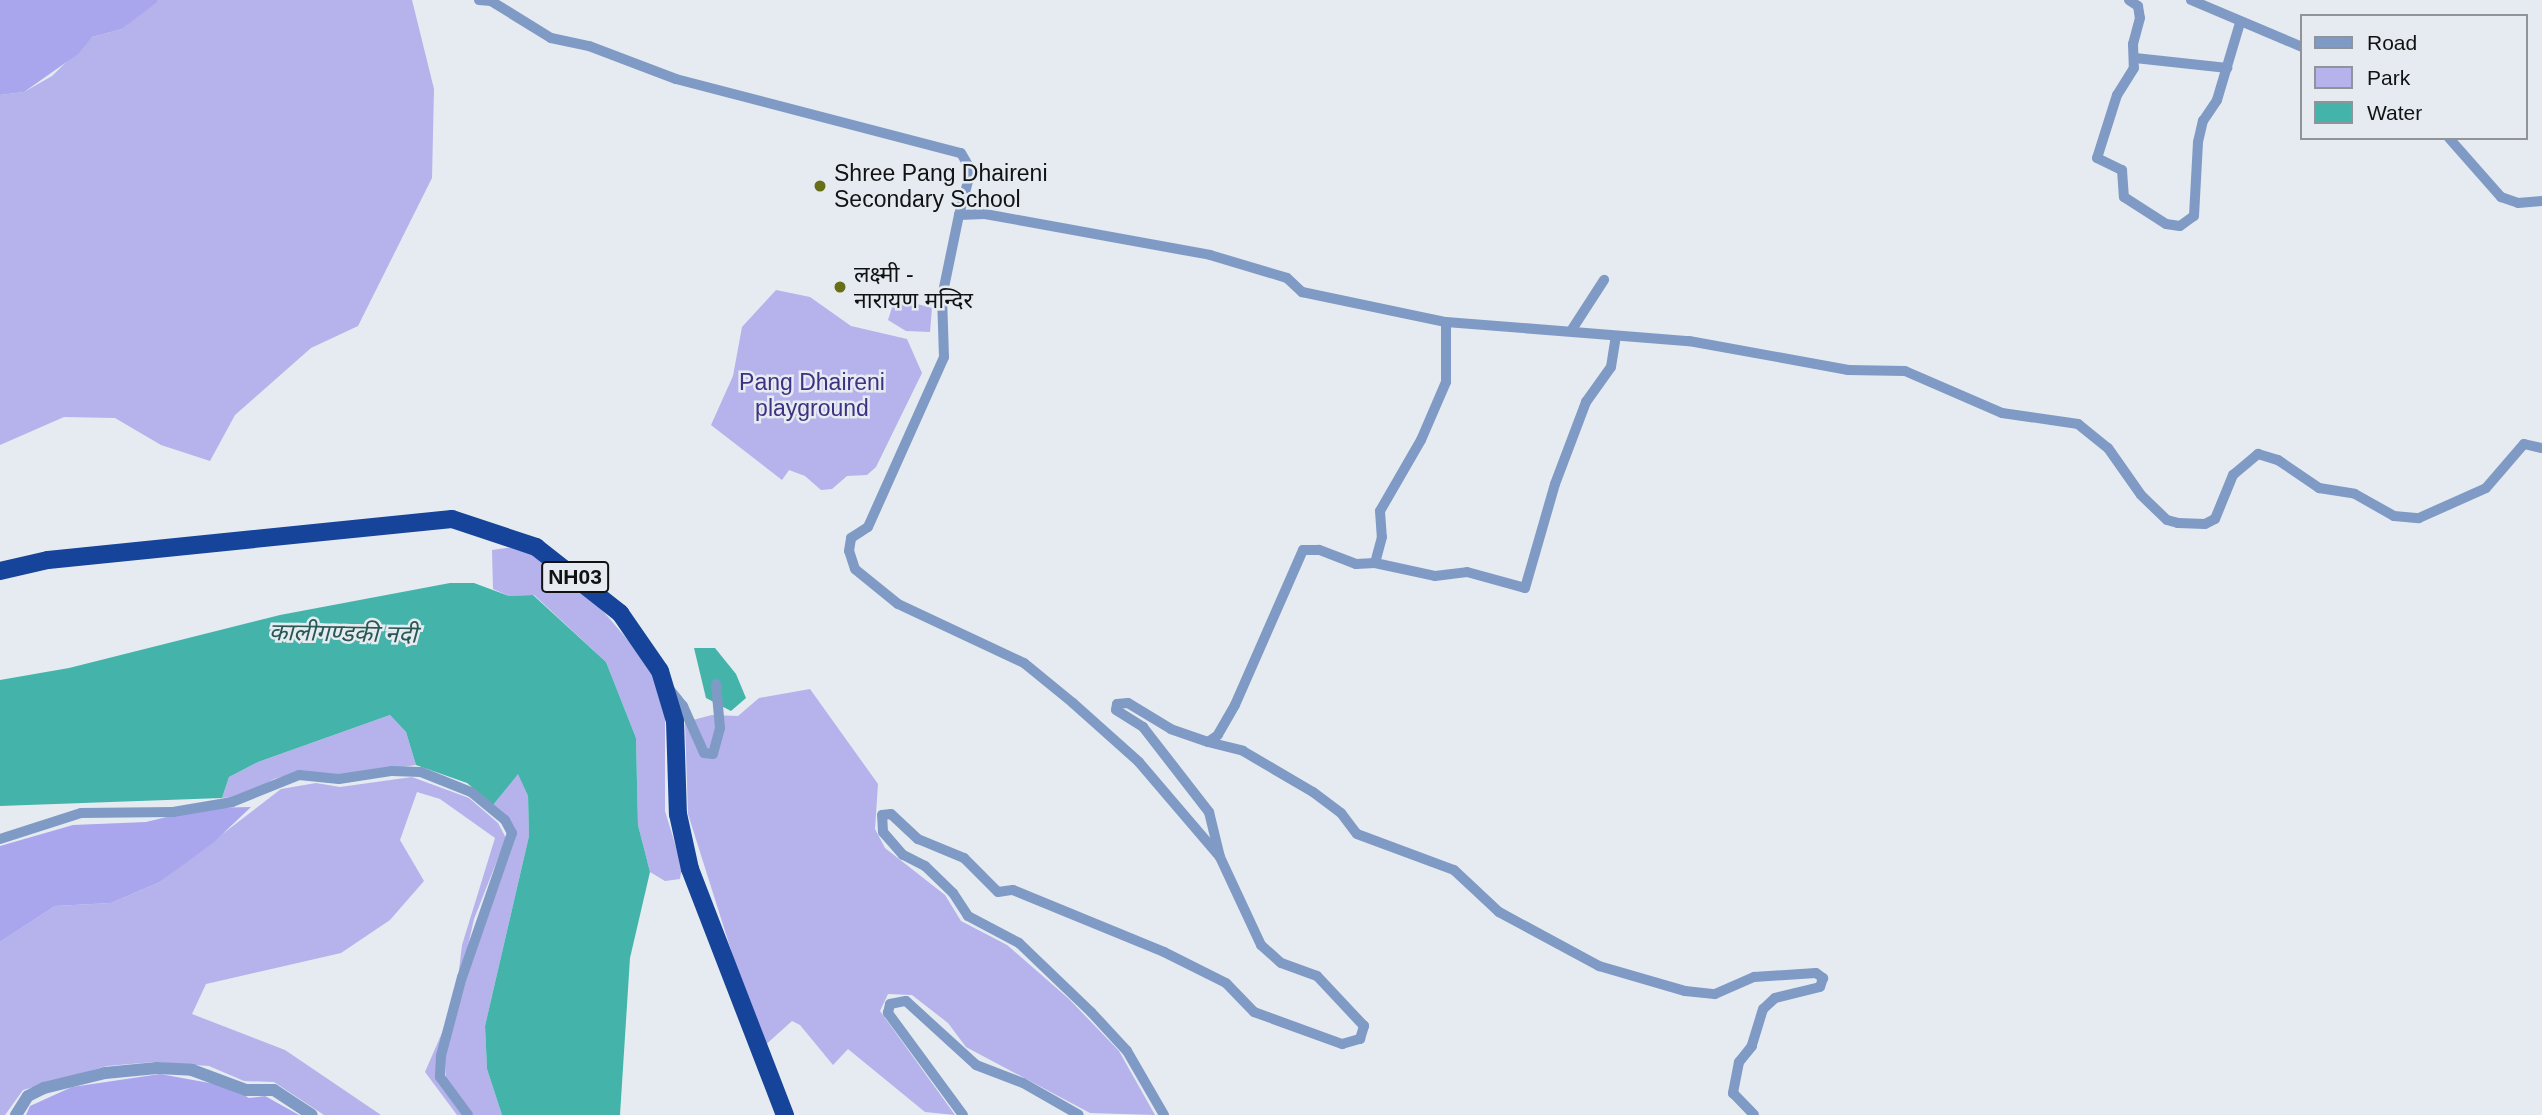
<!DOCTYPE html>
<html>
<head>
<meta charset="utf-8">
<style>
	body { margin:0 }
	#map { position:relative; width:2542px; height:1115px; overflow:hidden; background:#e5ebf0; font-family:Arial,"Noto Sans Devanagari",sans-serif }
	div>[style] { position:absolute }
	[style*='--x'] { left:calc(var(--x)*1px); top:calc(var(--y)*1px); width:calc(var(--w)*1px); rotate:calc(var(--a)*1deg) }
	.green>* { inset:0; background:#b5b2ec }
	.forest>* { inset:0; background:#aaa6ed }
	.water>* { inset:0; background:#44b4ab }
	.minor>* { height:10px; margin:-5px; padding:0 5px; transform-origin:5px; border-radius:5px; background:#809ac6 }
	.tertiary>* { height:12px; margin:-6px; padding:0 6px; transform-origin:6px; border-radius:6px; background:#809ac6 }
	.trunk>* { height:18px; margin:-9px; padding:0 9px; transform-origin:9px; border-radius:9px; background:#16449a }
	.dots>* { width:19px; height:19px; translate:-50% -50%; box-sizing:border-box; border:4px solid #e5ebf0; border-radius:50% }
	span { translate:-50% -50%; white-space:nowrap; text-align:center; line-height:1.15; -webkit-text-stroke:5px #e5ebf0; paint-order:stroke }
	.shield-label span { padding:2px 5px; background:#e5ebf0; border:2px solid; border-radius:5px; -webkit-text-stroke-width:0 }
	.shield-label { font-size:21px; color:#101213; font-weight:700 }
	.poi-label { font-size:23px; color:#101213 }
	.left { translate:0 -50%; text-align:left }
	.park-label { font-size:23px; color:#3f3182 }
	.water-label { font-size:24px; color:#285854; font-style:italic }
	.legend { position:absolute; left:2300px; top:14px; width:228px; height:126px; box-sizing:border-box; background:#e5ebf0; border:2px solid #909498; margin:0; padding:9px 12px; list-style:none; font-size:21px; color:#101213 }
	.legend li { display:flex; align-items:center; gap:14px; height:35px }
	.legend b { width:35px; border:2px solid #909498 }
</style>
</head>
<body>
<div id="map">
	<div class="green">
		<i style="clip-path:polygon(157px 0,412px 0,434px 89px,432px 178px,358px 326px,311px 348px,235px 415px,210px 461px,161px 445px,115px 418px,64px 417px,0 445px,0 95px,24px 92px,52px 76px,92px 37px,122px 29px)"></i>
		<i style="clip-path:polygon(776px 290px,810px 297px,851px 326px,907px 339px,922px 373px,876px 467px,867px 475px,847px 476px,832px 489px,821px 490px,805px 476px,789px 470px,782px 480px,711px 425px,733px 376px,742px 327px)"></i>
		<i style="clip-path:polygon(895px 298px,932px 308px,930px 332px,906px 331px,888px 320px)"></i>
		<i style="clip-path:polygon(521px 546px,597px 604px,650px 666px,665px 711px,665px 811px,682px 867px,680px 879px,665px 881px,650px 872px,638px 825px,636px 738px,606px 662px,534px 595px,509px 596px,493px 589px,492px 550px)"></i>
		<i style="clip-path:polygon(810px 689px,878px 784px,875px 829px,885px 848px,945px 895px,961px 921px,1007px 945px,1069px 999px,1119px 1051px,1155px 1115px,1090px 1113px,966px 1047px,948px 1023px,912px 995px,888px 994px,880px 1011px,955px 1115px,925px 1112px,848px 1049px,833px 1065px,800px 1025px,792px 1021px,762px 1048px,688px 814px,685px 722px,712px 715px,738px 716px,759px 698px)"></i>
		<i style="clip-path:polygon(390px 715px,406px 732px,416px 765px,338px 776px,302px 771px,274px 779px,244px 796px,222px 798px,229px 777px,258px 762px)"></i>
		<i style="clip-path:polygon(518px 773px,528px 796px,529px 836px,485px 1026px,487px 1069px,502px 1115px,473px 1115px,446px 1083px,445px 1058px,470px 966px,516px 836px,513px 825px,493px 805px)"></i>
		<i style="clip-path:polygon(412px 777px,469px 798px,498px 823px,506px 838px,474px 919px,455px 1003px,440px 1056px,438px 1078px,464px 1115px,457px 1115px,425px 1072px,455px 1003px,462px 945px,495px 838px,440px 799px,417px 792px,400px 840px,424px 881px,390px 920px,341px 953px,206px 984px,192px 1014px,285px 1050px,381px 1115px,324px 1115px,274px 1082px,244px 1081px,209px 1066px,154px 1062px,107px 1066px,23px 1090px,5px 1115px,0 1115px,0 942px,55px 906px,111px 903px,160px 882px,281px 789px,316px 783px,340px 787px)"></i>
	</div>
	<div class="forest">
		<i style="clip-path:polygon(0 0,157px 0,157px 2px,122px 29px,92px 37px,78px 54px,24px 92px,0 95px)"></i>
		<i style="clip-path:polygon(251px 807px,214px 842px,160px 882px,111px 903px,55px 906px,0 942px,0 846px,73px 825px,146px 822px,204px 808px)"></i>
		<i style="clip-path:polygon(160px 1074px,226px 1086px,249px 1098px,265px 1096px,299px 1115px,26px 1115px,30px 1106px,72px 1087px)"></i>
	</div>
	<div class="water">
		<i style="clip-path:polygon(450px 583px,474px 583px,509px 596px,533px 595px,606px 662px,636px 738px,638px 825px,650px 872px,630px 958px,620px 1115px,502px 1115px,487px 1069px,485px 1026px,529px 836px,528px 796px,518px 774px,493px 805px,467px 783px,416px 765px,406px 732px,390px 715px,258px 762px,229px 777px,222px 798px,0 806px,0 680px,69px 668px,280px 615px)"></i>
		<i style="clip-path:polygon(694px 648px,715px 648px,736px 674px,746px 698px,731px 711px,706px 698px)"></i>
	</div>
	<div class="minor">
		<i style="--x:479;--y:0;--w:12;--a:5"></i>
		<i style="--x:491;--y:1;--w:70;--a:31.7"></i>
		<i style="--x:551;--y:38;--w:39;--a:12"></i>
		<i style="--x:589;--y:46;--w:93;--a:20.8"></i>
		<i style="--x:676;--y:79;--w:294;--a:14.6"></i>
		<i style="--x:961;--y:153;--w:20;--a:60"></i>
		<i style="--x:971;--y:170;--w:47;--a:104.9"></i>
		<i style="--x:2129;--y:0;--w:11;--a:34"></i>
		<i style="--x:2138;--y:6;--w:12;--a:81"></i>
		<i style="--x:2140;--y:18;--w:27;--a:105"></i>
		<i style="--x:2133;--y:44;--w:24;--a:88"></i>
		<i style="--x:2134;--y:68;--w:32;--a:122"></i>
		<i style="--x:2117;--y:95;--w:66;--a:107.6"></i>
		<i style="--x:2097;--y:158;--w:28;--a:26"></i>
		<i style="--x:2122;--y:170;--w:27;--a:86"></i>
		<i style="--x:2124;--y:197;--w:50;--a:32.7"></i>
		<i style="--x:2166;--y:224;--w:14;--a:8"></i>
		<i style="--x:2180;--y:226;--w:17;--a:-36"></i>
		<i style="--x:2194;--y:216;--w:74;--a:-86.9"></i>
		<i style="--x:2198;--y:142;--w:22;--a:-77"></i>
		<i style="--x:2203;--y:121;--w:25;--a:-56"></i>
		<i style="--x:2217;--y:100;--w:80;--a:-73.4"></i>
		<i style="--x:2191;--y:0;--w:121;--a:22.9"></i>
		<i style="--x:2135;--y:58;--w:93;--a:6.2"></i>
		<i style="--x:2449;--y:138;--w:79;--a:48.6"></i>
		<i style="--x:2501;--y:197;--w:18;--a:19"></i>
		<i style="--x:2518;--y:203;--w:24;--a:-5"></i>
		<i style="--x:1446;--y:322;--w:60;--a:90"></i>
		<i style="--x:1446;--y:382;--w:63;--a:113.3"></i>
		<i style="--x:1421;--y:440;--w:82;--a:120"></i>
		<i style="--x:1380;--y:511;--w:26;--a:86"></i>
		<i style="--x:1382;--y:537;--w:27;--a:105"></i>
		<i style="--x:1375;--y:563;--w:19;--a:177"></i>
		<i style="--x:1356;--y:564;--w:40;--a:-159"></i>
		<i style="--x:1319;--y:550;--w:16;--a:180"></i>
		<i style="--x:1303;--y:550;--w:169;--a:113.7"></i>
		<i style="--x:1235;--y:705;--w:34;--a:120"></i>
		<i style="--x:1218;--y:735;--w:12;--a:145"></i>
		<i style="--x:1208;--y:742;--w:36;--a:14"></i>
		<i style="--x:1243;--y:751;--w:81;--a:30.4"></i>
		<i style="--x:1313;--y:792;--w:35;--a:37"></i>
		<i style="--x:1341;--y:813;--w:26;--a:53"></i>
		<i style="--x:1357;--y:834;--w:103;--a:20.4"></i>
		<i style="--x:1454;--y:870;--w:62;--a:43"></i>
		<i style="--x:1499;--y:912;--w:114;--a:28.4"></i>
		<i style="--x:1599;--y:966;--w:90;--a:16.2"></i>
		<i style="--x:1685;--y:991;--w:30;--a:6"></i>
		<i style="--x:1715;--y:994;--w:43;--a:-23.6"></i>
		<i style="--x:1754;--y:977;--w:62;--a:-3.7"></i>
		<i style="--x:1816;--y:973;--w:9;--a:36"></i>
		<i style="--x:1823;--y:978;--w:9;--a:108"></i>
		<i style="--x:1820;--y:987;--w:46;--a:166.3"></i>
		<i style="--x:1775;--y:998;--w:16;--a:137"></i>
		<i style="--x:1763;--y:1009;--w:39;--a:107"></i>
		<i style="--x:1752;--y:1046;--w:21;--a:129"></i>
		<i style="--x:1739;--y:1062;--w:32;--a:101"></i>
		<i style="--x:1733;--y:1093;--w:30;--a:46"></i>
		<i style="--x:1571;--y:331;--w:61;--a:-57.1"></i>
		<i style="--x:1375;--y:563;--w:61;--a:12.2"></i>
		<i style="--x:1435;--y:576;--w:32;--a:-7"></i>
		<i style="--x:1467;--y:572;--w:60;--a:15.4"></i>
		<i style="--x:1525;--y:588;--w:108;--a:-73.9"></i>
		<i style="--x:1555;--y:484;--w:88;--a:-69.3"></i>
		<i style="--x:1586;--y:402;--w:43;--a:-54.5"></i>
		<i style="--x:1611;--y:367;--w:31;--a:-81"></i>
		<i style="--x:670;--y:690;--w:21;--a:51"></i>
		<i style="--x:683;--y:706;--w:51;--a:65.9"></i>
		<i style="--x:704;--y:753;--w:9;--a:6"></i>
		<i style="--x:713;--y:754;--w:27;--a:-75"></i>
		<i style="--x:720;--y:728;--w:44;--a:-95.2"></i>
		<i style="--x:1208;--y:742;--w:39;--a:-161"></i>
		<i style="--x:1171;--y:729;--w:50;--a:-148.8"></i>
		<i style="--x:1128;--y:703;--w:11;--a:175"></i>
		<i style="--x:1117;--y:704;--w:6;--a:99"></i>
		<i style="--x:1116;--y:710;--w:32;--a:32"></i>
		<i style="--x:1143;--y:727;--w:108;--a:52.2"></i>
		<i style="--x:1209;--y:812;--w:46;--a:76.3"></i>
		<i style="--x:0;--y:839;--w:85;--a:-17.8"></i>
		<i style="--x:81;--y:813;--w:92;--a:-0.6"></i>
		<i style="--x:173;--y:812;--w:60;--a:-9.6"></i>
		<i style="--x:232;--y:802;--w:72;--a:-21.9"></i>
		<i style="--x:299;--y:775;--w:40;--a:5.7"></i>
		<i style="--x:339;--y:779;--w:54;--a:-8.6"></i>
		<i style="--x:392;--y:771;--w:29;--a:2"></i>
		<i style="--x:421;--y:772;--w:54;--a:21.8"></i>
		<i style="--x:471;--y:792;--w:44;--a:39.5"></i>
		<i style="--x:505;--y:820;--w:15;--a:62"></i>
		<i style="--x:512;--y:833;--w:152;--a:109.1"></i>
		<i style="--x:462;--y:977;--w:82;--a:104.9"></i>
		<i style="--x:441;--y:1056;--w:21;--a:93"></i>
		<i style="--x:440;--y:1077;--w:47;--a:53.6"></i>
		<i style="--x:963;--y:1115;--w:127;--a:-126.3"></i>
		<i style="--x:888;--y:1013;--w:9;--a:-77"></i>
		<i style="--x:890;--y:1004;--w:16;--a:-11"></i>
		<i style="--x:906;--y:1001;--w:95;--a:42.4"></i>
		<i style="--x:976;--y:1065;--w:50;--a:21"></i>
		<i style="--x:1023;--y:1083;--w:64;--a:29.7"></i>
		<i style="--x:1164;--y:1115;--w:74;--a:-120"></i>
		<i style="--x:1127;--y:1051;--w:53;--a:-132.7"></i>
		<i style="--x:1091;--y:1012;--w:100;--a:-136.2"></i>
		<i style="--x:1019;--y:943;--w:58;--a:-152.1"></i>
		<i style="--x:968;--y:916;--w:27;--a:-123"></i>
		<i style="--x:953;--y:893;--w:39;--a:-136"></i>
		<i style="--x:925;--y:866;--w:25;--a:-153"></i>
		<i style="--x:903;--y:855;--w:30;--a:-131"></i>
		<i style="--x:883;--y:832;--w:17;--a:-93"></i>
		<i style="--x:882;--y:815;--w:9;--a:-6"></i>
		<i style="--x:891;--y:814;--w:37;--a:43"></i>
		<i style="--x:918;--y:839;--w:50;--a:22.4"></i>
		<i style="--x:964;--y:858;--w:48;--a:45"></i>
		<i style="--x:998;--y:892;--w:15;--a:-8"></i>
		<i style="--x:1013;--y:890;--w:163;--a:22.3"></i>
		<i style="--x:1164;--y:952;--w:69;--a:26.6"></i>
		<i style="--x:1226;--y:983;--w:40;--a:46"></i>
		<i style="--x:1254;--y:1012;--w:94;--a:20"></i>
		<i style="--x:1342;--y:1044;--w:19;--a:-16"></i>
		<i style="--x:1360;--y:1039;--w:14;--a:-73"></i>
		<i style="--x:1364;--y:1026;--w:69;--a:-133.2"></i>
		<i style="--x:1317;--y:976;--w:38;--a:-160"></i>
		<i style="--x:1281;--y:963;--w:27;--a:-138"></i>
		<i style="--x:1261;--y:945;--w:97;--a:-115"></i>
		<i style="--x:1220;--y:857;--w:125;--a:-130.5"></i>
		<i style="--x:1139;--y:762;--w:89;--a:-138.2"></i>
		<i style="--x:1073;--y:703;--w:63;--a:-140.8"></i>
		<i style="--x:1024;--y:663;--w:139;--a:-154.9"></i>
		<i style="--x:898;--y:604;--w:55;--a:-140.9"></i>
		<i style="--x:855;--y:569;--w:19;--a:-108"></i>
		<i style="--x:849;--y:551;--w:13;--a:-81"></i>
		<i style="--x:851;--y:538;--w:20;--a:-33"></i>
		<i style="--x:868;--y:527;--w:186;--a:-65.9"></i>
		<i style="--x:944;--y:357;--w:60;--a:-91.9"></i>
		<i style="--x:942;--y:297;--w:84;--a:-78.3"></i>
		<i style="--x:959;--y:215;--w:26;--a:-2"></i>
		<i style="--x:985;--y:214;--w:229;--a:10.3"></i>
		<i style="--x:1210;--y:255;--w:80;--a:16.6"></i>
		<i style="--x:1287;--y:278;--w:21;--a:43"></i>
		<i style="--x:1302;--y:292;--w:147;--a:11.8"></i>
		<i style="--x:1446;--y:322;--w:244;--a:4.5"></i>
		<i style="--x:1689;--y:341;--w:162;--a:10.3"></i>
		<i style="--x:1848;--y:370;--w:57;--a:1"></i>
		<i style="--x:1905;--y:371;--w:106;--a:23.4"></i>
		<i style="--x:2002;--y:413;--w:77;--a:8.2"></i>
		<i style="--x:2078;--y:424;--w:38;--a:39"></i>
		<i style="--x:2108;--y:448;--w:57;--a:54.9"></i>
		<i style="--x:2141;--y:495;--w:36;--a:44"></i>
		<i style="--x:2167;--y:520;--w:11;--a:15"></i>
		<i style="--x:2178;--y:523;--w:27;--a:2"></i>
		<i style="--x:2205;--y:524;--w:11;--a:-27"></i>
		<i style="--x:2215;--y:519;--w:48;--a:-67.8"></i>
		<i style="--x:2233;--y:475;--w:33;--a:-40"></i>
		<i style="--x:2258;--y:454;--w:21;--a:17"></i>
		<i style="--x:2278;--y:460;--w:50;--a:34.3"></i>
		<i style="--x:2319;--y:488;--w:36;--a:9"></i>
		<i style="--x:2355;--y:494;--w:45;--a:29.4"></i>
		<i style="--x:2394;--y:516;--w:25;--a:5"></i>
		<i style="--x:2419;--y:518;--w:73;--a:-24.1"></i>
		<i style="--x:2486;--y:488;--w:58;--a:-49.2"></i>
		<i style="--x:2524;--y:444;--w:18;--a:13"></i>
	</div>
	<div class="tertiary">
		<i style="--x:16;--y:1115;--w:22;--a:-58"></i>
		<i style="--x:28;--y:1096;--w:18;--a:-27"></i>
		<i style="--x:44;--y:1088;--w:63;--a:-13.8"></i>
		<i style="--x:105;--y:1073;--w:52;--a:-5.5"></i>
		<i style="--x:157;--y:1068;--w:35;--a:3"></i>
		<i style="--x:192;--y:1070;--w:58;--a:20.3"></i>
		<i style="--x:246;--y:1090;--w:28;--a:0"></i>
		<i style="--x:274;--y:1090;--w:45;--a:33.3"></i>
	</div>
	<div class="trunk">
		<i style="--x:0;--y:571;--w:49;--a:-12.9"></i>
		<i style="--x:48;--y:560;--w:406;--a:-5.8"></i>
		<i style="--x:452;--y:519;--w:89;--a:18.4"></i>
		<i style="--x:536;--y:547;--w:107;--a:38.2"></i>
		<i style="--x:620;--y:613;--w:70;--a:55.4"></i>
		<i style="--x:660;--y:671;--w:52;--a:73.3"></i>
		<i style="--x:675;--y:721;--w:93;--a:88.2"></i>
		<i style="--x:678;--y:814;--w:56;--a:77.7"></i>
		<i style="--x:690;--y:869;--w:264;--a:68.9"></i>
	</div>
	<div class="dots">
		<i style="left:820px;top:186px;background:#666f16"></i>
		<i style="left:840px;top:287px;background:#666f16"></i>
	</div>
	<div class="shield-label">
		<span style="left:575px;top:577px">NH03</span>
	</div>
	<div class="poi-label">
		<span class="left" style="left:834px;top:186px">Shree Pang Dhaireni<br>Secondary School</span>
		<span class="left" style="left:854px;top:287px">लक्ष्मी -<br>नारायण मन्दिर</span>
	</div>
	<div class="park-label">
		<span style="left:812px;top:395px">Pang Dhaireni<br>playground</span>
	</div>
	<div class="water-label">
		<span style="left:343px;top:633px;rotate:1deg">कालीगण्डकी नदी</span>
	</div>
	<ul class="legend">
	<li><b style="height:9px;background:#809ac6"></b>Road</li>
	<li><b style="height:19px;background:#b5b2ec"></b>Park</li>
	<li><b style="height:19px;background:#44b4ab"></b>Water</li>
	</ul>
</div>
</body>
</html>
